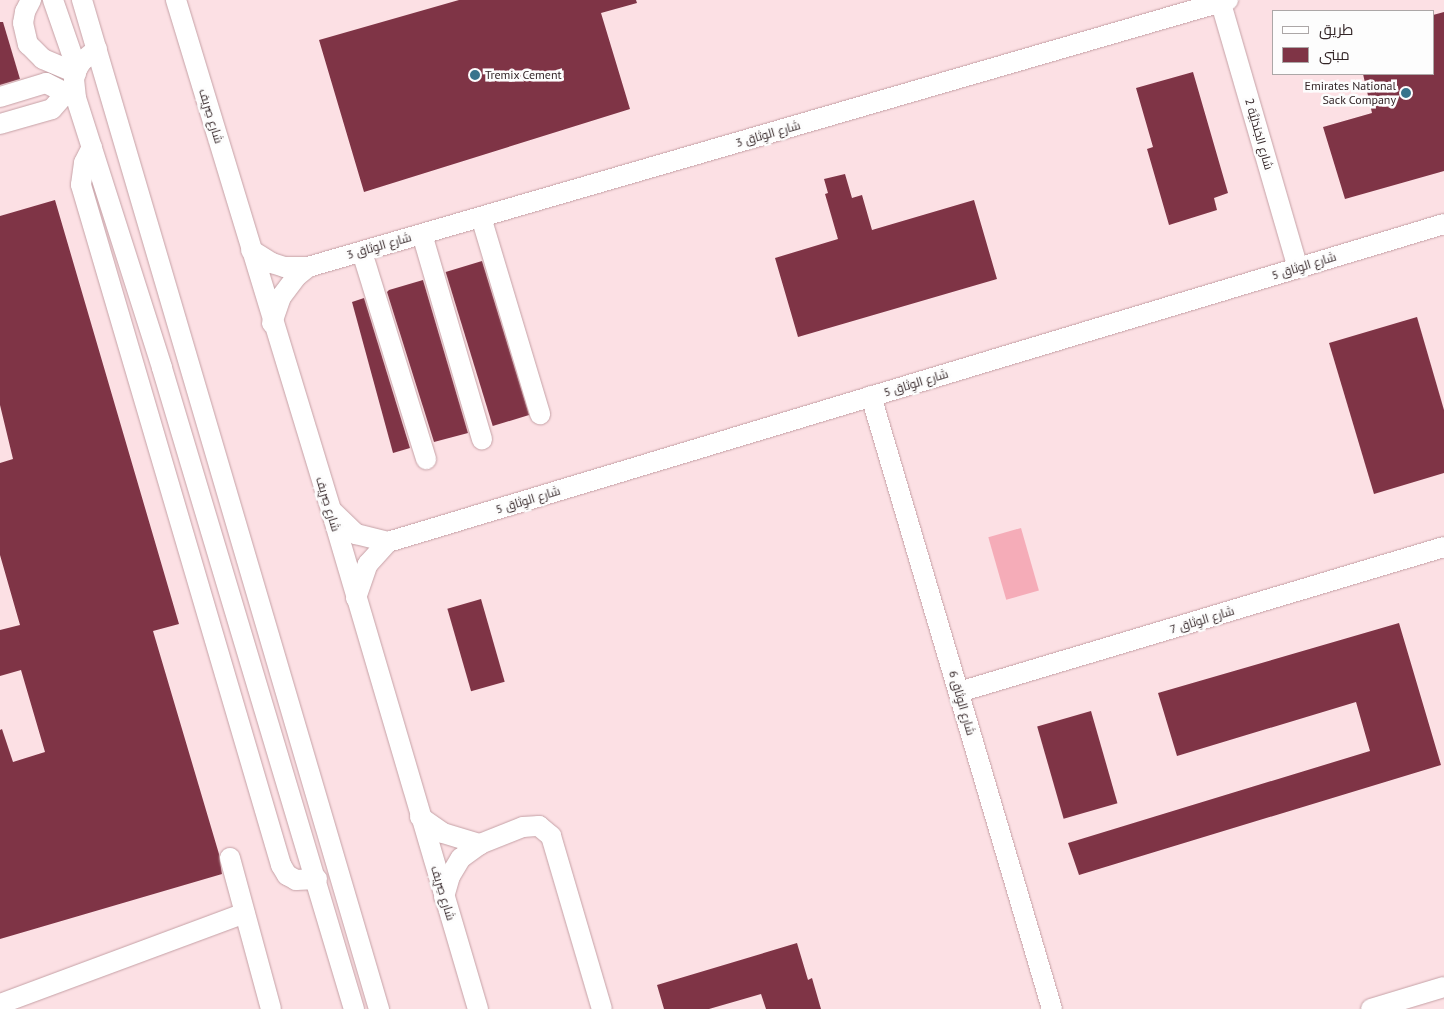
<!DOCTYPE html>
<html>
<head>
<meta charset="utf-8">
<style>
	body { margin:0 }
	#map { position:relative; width:1444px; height:1009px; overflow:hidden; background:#fbebed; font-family:"PT Sans",Cairo,sans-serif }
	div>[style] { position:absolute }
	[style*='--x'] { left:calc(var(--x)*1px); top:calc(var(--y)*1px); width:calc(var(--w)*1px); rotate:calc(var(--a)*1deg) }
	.built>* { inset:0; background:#fce0e4 }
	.green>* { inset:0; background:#f5acb8; transform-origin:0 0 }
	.building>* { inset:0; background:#7f3446; transform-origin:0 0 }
	.roads { filter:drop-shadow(0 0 1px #c5a1a6) drop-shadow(0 0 1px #c5a1a6) }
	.minor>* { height:20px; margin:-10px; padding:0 10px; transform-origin:10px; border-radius:10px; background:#fff }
	.dots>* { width:14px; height:14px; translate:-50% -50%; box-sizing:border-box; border:2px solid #fdfdfd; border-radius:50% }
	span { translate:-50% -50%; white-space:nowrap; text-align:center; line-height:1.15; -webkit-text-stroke:5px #fdfdfd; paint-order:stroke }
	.poi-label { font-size:12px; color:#332527 }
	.left { translate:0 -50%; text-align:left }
	.right { translate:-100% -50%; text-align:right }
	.street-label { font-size:12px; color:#332527 }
	.legend { position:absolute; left:1272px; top:10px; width:162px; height:65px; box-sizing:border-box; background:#fdfdfd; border:1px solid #aca7a7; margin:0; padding:6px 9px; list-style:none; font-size:15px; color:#332527 }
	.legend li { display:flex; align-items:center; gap:10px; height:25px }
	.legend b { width:25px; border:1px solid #aca7a7 }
</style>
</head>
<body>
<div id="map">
	<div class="built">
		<i style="clip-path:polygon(evenodd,0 0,1444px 0,1444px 1009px,0 1009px,0 0,1273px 11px,1433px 11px,1433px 74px,1273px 74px,1273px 11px)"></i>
	</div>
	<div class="green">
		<i style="left:1021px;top:528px;width:65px;height:34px;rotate:74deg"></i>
	</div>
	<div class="building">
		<i style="clip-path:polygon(459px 0,636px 0,637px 3px,601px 13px,630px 109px,364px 192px,319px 40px)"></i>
		<i style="clip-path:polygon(1444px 12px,1444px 171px,1345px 199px,1323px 127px,1372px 113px,1363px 74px,1433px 74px,1433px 15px)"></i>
		<i style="clip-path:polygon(0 22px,3px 22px,20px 79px,0 85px)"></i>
		<i style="clip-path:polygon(1193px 72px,1228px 193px,1214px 198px,1217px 210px,1169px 225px,1147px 149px,1153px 147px,1136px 88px)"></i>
		<i style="clip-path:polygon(845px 174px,852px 198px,862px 195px,872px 230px,974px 200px,997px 279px,798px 337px,775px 258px,838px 239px,825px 194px,828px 193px,824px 179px)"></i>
		<i style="clip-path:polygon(55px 200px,179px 624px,153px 631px,219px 854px,222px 874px,0 939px,0 730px,2px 729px,13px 762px,45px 752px,21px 670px,0 676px,0 630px,20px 625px,0 555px,0 463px,13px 459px,0 405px,0 216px)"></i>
		<i style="left:482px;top:261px;width:161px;height:38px;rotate:73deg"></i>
		<i style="clip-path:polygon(423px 280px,468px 433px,434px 442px,387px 292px,389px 290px)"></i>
		<i style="clip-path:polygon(364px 298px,410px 448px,393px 453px,352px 302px)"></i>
		<i style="clip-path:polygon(1417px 317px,1444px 410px,1444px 473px,1374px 494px,1329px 343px)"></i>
		<i style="left:481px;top:599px;width:86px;height:35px;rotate:74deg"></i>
		<i style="clip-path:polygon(1399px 623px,1441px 765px,1079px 875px,1068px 843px,1370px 751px,1356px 702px,1177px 756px,1158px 693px)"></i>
		<i style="left:1091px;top:711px;width:96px;height:56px;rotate:74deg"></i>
		<i style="clip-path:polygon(797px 943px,808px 980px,812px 978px,821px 1009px,766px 1009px,761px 994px,709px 1009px,664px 1009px,657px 985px)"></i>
	</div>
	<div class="roads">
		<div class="minor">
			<i style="--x:31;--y:0;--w:13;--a:117"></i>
			<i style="--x:25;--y:12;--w:11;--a:100"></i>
			<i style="--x:23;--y:23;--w:22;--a:77"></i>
			<i style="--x:28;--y:44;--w:21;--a:45"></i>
			<i style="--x:43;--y:59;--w:36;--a:23"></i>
			<i style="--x:53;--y:0;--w:73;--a:70.8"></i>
			<i style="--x:82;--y:0;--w:1052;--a:73.6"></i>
			<i style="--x:176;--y:0;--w:533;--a:73.09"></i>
			<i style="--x:331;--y:510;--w:520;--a:73.59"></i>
			<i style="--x:1220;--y:0;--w:279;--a:73.8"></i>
			<i style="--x:97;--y:49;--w:19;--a:141"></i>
			<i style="--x:82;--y:61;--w:9;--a:122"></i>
			<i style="--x:77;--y:69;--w:10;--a:107"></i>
			<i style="--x:74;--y:79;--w:19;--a:84"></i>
			<i style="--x:76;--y:98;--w:283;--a:72.3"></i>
			<i style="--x:162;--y:368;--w:669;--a:73.33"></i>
			<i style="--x:0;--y:97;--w:48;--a:-16.9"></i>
			<i style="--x:46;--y:83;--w:22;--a:27"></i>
			<i style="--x:0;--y:124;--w:54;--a:-16.1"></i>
			<i style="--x:52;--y:109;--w:21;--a:-49"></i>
			<i style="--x:66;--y:93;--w:9;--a:-13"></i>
			<i style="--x:92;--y:147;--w:18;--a:117"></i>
			<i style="--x:84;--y:163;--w:22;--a:98"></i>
			<i style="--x:81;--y:185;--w:709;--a:73.61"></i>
			<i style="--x:281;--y:865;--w:12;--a:59"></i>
			<i style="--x:287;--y:875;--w:10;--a:29"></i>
			<i style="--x:296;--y:880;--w:21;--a:-3"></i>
			<i style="--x:481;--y:217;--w:206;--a:73.3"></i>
			<i style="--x:422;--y:234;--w:214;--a:73.7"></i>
			<i style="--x:251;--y:250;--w:25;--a:32"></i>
			<i style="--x:272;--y:263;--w:13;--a:18"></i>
			<i style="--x:284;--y:267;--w:24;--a:0"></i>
			<i style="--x:308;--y:267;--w:958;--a:-16.18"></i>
			<i style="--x:362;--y:252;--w:217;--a:72.8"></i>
			<i style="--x:272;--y:323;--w:28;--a:-71"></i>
			<i style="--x:281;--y:297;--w:26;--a:-53"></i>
			<i style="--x:297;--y:276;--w:14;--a:-39"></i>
			<i style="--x:871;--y:396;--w:639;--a:73.55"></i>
			<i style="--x:331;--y:510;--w:35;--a:44"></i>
			<i style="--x:356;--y:534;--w:33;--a:14"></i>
			<i style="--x:388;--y:542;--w:1103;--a:-16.76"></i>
			<i style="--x:356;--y:598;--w:36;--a:-71"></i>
			<i style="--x:368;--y:564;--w:30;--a:-48"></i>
			<i style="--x:959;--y:692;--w:506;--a:-16.65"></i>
			<i style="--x:420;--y:817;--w:28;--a:35"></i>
			<i style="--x:443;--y:833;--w:39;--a:17"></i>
			<i style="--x:230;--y:858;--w:156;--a:74.8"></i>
			<i style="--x:444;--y:897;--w:22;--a:-74"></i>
			<i style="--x:450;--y:876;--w:21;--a:-59"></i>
			<i style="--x:461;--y:858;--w:24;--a:-36"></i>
			<i style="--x:480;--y:844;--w:46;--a:-21.6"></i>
			<i style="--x:523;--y:827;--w:16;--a:-4"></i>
			<i style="--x:539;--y:826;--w:16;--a:40"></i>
			<i style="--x:551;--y:836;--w:180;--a:73.6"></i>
			<i style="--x:0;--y:1004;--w:261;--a:-20.4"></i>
			<i style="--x:1371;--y:1009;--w:76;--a:-16.8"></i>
		</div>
	</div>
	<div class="dots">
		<i style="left:475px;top:75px;background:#38748c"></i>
		<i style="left:1406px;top:93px;background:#38748c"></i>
	</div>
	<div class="poi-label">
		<span class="left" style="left:485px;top:75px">Tremix Cement</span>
		<span class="right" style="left:1396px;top:93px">Emirates National<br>Sack Company</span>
	</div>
	<div class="street-label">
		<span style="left:211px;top:116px;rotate:73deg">شارع صِرِيف</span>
		<span style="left:768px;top:134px;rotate:-16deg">شارع الوِثاق 3</span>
		<span style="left:1259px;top:134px;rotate:74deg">شارع الجَندَلِيَّة 2</span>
		<span style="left:379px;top:246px;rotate:-16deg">شارع الوِثاق 3</span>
		<span style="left:1304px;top:266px;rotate:-17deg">شارع الوِثاق 5</span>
		<span style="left:916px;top:383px;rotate:-17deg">شارع الوِثاق 5</span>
		<span style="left:528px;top:500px;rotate:-17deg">شارع الوِثاق 5</span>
		<span style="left:328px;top:504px;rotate:73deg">شارع صِرِيف</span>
		<span style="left:1202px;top:620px;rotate:-17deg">شارع الوِثاق 7</span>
		<span style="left:962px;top:703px;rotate:74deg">شارع الوِثاق 6</span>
		<span style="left:443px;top:893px;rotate:73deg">شارع صِرِيف</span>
	</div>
	<ul class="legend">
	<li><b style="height:6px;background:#fff"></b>طريق</li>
	<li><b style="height:14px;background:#7f3446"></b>مبنى</li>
	</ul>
</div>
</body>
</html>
